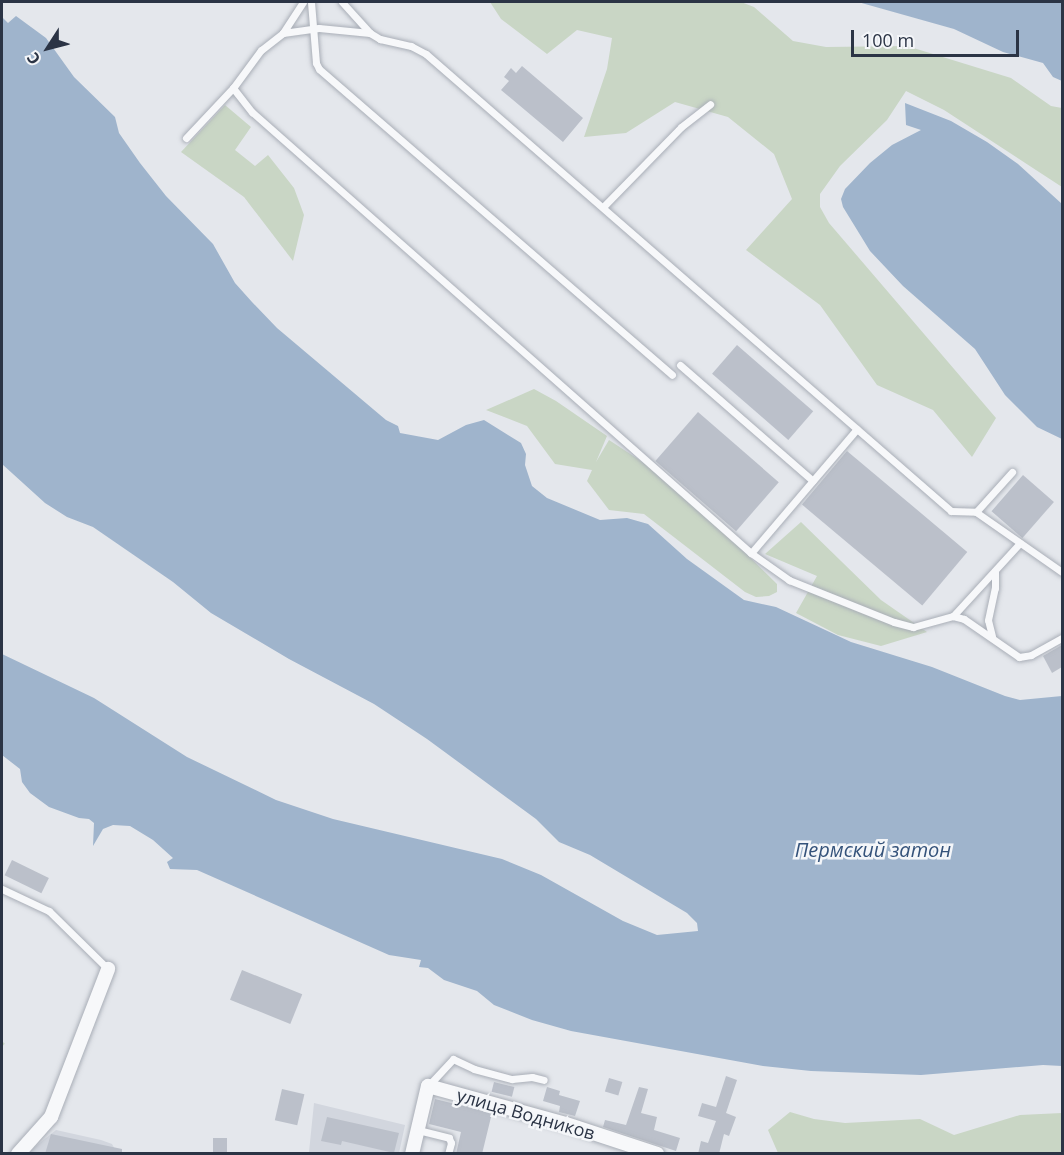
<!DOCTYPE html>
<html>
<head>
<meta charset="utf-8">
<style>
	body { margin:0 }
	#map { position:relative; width:1064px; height:1155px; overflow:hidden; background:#e4e7ec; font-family:"Open Sans",sans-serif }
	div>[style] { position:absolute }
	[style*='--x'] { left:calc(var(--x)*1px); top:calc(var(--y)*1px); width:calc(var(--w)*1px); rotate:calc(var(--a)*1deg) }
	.built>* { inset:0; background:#d2d6de }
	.green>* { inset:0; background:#c9d6c5; transform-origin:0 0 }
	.water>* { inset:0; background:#9fb4cc }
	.building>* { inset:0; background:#bbc0ca; transform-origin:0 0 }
	.roads { filter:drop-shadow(0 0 2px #a9aeb7) drop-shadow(0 0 2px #a9aeb7) }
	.service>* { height:7px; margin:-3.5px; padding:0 3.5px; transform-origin:3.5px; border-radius:3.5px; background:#f7f8fa }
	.minor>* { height:14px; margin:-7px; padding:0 7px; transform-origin:7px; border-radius:7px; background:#f7f8fa }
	span { translate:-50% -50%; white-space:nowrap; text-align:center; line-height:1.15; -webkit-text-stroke:5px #f4f6f9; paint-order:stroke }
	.street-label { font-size:18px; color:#2b3445 }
	.water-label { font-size:20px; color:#34527a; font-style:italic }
	.frame { position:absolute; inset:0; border:3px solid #2b3445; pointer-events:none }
	.north { position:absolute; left:18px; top:18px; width:60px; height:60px; -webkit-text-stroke:4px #f4f6f9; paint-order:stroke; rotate:234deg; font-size:16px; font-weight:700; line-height:24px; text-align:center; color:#2b3445 }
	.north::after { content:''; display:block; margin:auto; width:21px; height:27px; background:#2b3445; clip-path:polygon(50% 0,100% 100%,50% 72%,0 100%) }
	.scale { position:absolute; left:851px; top:30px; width:168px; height:27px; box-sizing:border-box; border:3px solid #2b3445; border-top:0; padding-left:8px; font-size:18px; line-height:21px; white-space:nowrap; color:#2b3445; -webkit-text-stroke:4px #f4f6f9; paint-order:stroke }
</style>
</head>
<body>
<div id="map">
	<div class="built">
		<i style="clip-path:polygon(314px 1103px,405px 1125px,399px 1153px,285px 1154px,309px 1152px)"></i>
		<i style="clip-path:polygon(56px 1130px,101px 1140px,112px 1144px,117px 1153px,26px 1154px)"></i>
	</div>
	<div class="green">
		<i style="clip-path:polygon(490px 2px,741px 2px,754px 7px,793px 41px,826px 47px,907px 46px,1011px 78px,1051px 106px,1062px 108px,1062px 187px,944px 110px,906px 91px,887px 120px,840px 166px,820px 194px,820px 207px,829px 223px,996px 418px,972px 457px,933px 410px,877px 385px,820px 305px,746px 250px,792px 199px,774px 154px,728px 117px,675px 102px,626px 133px,584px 137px,607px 69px,612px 38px,577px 30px,547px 54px,501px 19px)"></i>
		<i style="clip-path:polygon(225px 105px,251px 127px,235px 150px,255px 166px,268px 155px,294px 188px,304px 215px,293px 261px,244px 197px,181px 152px)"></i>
		<i style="clip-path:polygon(534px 389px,556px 401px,607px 436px,596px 462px,609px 440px,676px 484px,777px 584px,777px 592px,769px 596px,756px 597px,745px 592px,644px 514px,609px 510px,587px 481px,592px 470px,555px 464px,527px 426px,486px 410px)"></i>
		<i style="clip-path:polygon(801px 522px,881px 600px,927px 632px,881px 646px,838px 635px,796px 613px,817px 576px,765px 554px)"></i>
		<i style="left:2px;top:1041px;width:4px;height:111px;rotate:45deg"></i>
		<i style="clip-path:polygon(790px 1112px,814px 1119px,845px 1123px,920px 1119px,954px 1135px,1020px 1115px,1062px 1113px,1062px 1153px,778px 1153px,768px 1130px)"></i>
	</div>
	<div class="water">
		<i style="clip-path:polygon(858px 2px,1062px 2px,1062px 81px,1053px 77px,1043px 63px,1003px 52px,954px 29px)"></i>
		<i style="clip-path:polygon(16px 16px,46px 38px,74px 77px,115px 117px,119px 133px,140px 163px,166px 196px,213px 244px,235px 283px,252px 302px,277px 328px,386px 420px,398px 426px,400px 433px,438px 440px,466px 425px,484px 420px,521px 443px,526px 454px,525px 465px,532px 486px,547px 498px,600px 520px,627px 518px,648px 524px,687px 559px,744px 600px,776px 607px,851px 642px,932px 667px,1005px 696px,1020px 700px,1062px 696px,1062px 1066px,1043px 1065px,921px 1075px,811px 1071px,763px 1066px,571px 1031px,532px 1020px,494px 1005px,477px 991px,444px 980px,428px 968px,419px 967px,421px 960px,389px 955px,197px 870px,170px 869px,167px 862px,173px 858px,153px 840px,130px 826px,113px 825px,103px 829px,93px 846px,94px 823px,89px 819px,79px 818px,49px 807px,30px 793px,22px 782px,20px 769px,2px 755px,2px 654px,94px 698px,187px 757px,276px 800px,333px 819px,502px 859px,541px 875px,623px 921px,657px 935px,698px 931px,697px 923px,687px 913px,590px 855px,559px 842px,536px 819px,427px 739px,374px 704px,289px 659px,211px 613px,173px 582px,93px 527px,67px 517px,45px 503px,2px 464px,2px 17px,8px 23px)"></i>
		<i style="clip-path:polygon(905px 103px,951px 121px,987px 142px,1018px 164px,1062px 204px,1062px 439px,1037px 427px,1005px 395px,975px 349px,903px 286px,870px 251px,843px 207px,841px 199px,845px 189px,870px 163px,892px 145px,921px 130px,906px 125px)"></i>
	</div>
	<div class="building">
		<i style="clip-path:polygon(522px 66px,583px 118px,563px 142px,501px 90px,509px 81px,504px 77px,511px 68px,516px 73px)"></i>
		<i style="left:737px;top:345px;width:101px;height:38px;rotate:41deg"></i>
		<i style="left:698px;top:412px;width:107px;height:65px;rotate:41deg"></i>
		<i style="left:847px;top:451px;width:157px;height:70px;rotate:40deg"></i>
		<i style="left:1023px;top:475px;width:41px;height:48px;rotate:41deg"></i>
		<i style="clip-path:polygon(1062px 645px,1062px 667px,1052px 673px,1043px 656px)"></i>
		<i style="left:12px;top:860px;width:41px;height:17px;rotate:26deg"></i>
		<i style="left:242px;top:970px;width:65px;height:32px;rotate:22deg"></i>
		<i style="clip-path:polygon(726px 1076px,737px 1080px,726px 1113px,736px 1117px,729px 1136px,724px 1134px,719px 1154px,698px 1154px,701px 1141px,708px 1143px,716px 1121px,698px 1116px,702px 1103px,716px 1107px)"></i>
		<i style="left:609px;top:1078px;width:14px;height:14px;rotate:17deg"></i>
		<i style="left:494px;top:1082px;width:21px;height:10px;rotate:14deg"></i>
		<i style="clip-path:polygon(547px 1087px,560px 1091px,559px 1095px,580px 1101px,575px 1116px,559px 1112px,560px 1106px,543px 1101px)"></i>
		<i style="clip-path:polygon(639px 1087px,648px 1089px,641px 1113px,657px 1117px,654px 1130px,680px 1138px,676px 1151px,603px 1127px,605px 1120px,626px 1125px)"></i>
		<i style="left:282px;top:1089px;width:23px;height:32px;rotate:13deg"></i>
		<i style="clip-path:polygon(435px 1099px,492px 1113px,482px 1154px,456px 1154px,461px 1132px,429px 1124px)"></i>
		<i style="clip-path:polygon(327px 1117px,399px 1133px,394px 1153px,342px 1141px,341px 1145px,321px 1141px)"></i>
		<i style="clip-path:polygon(51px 1134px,122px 1149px,122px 1154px,45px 1154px)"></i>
		<i style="left:213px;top:1138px;width:14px;height:16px"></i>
	</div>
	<div class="roads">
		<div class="service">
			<i style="--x:303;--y:2;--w:37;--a:123"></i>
			<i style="--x:283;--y:33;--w:28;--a:142"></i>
			<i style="--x:261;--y:50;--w:47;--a:126.4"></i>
			<i style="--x:233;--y:88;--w:31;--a:52"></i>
			<i style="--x:252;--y:112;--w:666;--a:41.47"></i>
			<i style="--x:751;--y:553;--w:47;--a:35.4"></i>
			<i style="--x:789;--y:580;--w:113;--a:21.8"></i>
			<i style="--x:894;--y:622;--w:20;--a:15"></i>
			<i style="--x:913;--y:627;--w:41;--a:-15.4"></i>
			<i style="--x:953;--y:616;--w:11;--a:15"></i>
			<i style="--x:964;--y:619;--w:67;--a:34.6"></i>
			<i style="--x:1019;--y:657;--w:12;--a:-9"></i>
			<i style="--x:1031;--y:655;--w:35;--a:-29"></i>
			<i style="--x:311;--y:2;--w:61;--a:85.3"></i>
			<i style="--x:316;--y:63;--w:7;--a:63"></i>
			<i style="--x:319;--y:69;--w:467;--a:40.9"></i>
			<i style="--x:342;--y:2;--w:42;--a:47.9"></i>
			<i style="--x:370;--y:33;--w:12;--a:31"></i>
			<i style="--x:380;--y:39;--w:32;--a:13"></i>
			<i style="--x:411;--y:46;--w:17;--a:28"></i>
			<i style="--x:426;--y:54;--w:696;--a:41.04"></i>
			<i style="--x:951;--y:511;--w:25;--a:2"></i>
			<i style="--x:976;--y:512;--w:105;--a:34.9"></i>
			<i style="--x:283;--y:33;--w:36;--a:-8"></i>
			<i style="--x:319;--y:28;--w:51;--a:5.6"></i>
			<i style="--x:186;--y:138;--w:69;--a:-46.8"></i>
			<i style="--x:603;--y:207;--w:112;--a:-45.7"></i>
			<i style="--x:681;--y:127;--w:37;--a:-38"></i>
			<i style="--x:680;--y:365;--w:176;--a:41.1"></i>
			<i style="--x:976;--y:512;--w:54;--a:-48"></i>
			<i style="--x:751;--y:553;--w:163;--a:-49.5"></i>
			<i style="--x:953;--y:616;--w:99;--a:-47.5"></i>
			<i style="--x:992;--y:636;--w:16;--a:-104"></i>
			<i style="--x:988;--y:620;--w:33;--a:-78"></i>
			<i style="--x:995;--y:588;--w:17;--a:-90"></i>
			<i style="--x:2;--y:889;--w:52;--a:25.1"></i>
			<i style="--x:49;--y:911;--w:83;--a:44.5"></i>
			<i style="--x:428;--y:1086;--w:37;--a:-47"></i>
			<i style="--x:453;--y:1059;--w:23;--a:25"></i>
			<i style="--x:474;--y:1069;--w:39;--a:15"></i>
			<i style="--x:512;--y:1079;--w:20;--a:-6"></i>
			<i style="--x:532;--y:1077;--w:12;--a:14"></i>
			<i style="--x:418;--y:1130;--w:32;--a:14"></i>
			<i style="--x:449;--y:1138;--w:5;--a:68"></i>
			<i style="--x:451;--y:1143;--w:11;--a:105"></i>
		</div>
		<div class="minor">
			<i style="--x:18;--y:1154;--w:50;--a:-48.3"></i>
			<i style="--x:51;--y:1117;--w:159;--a:-68.9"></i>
			<i style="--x:412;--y:1154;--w:70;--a:-76.8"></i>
			<i style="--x:428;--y:1086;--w:143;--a:15.4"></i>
			<i style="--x:566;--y:1124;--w:96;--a:18.2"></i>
		</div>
	</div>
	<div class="street-label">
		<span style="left:526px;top:1114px;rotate:16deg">улица Водников</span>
	</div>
	<div class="water-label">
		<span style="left:873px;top:849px">Пермский затон</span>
	</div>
	<div class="frame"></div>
	<div class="north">С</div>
	<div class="scale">100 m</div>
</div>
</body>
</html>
